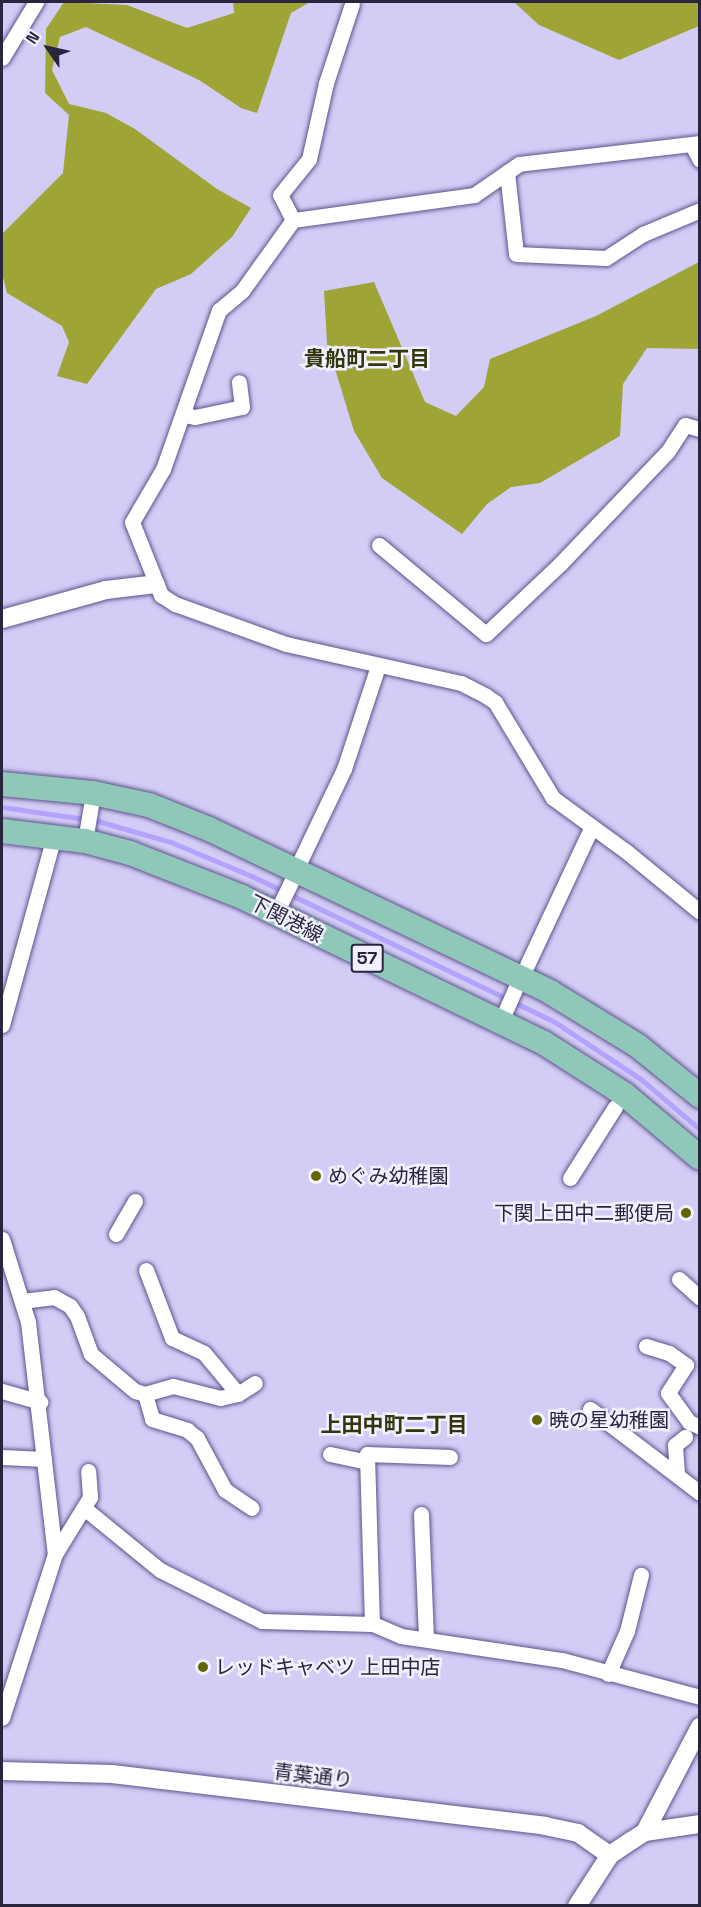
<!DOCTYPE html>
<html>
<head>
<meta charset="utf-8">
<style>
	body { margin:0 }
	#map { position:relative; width:701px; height:1907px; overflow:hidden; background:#d3ccf5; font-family:"Space Grotesk","Noto Sans JP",sans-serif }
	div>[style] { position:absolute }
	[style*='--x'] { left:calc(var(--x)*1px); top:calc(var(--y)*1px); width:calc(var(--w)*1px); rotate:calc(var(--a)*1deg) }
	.forest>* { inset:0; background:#9ea436 }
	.stream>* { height:4.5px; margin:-2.25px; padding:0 2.25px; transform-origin:2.25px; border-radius:2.25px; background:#b5a1fe }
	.roads { filter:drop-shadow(0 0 2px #5f528e) drop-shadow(0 0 2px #5f528e) }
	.minor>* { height:15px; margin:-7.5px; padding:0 7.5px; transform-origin:7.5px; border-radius:7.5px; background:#fff }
	.tertiary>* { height:18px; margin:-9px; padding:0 9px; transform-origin:9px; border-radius:9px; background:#fff }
	.primary>* { height:24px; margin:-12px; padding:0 12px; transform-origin:12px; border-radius:12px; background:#8fc8b9 }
	.dots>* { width:16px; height:16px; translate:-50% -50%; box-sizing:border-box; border:3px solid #f3f1ff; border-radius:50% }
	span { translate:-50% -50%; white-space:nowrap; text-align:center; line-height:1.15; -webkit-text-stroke:5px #f3f1ff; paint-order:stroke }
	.shield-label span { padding:2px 4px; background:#f3f1ff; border:2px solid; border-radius:4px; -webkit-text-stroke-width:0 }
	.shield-label { font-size:18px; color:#2a253f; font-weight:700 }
	.street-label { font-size:20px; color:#2a253f }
	.poi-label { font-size:20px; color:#2a253f }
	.left { translate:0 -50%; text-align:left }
	.right { translate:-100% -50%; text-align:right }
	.neighbourhood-label { font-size:21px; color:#33360d; font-weight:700 }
	.frame { position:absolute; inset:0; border:3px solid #2a253f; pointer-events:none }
	.north { position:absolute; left:18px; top:18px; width:60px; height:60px; -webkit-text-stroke:4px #f3f1ff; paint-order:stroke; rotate:304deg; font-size:16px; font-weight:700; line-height:24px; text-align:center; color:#2a253f }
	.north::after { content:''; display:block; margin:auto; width:21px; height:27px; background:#2a253f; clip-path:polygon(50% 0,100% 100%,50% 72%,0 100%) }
</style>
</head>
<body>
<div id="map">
	<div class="forest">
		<i style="clip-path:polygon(64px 2px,127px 5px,187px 28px,234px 13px,233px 2px,310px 2px,291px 13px,257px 113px,241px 108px,199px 80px,86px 27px,60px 37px,52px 70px,69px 104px,106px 113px,135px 129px,217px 189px,251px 208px,232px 237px,191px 274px,156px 289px,87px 384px,57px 376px,69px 342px,62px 326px,7px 293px,2px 273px,2px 234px,63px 173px,69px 115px,45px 93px,46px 29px)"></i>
		<i style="clip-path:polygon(514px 2px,699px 2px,699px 26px,619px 60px,539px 25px)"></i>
		<i style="clip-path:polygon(699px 262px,699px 349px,647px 348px,623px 384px,620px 436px,540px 483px,511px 487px,487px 504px,462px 534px,382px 478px,354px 431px,336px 372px,328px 360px,324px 291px,374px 282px,425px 402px,456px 416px,484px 387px,490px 359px,596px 316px)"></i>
	</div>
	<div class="stream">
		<i style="--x:2;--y:807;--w:97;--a:8.3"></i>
		<i style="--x:98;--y:821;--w:76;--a:16"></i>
		<i style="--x:171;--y:842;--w:88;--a:22.8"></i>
		<i style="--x:252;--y:876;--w:336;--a:25.7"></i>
		<i style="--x:555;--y:1022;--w:103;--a:33.5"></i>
		<i style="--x:641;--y:1079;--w:77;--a:40.3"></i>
	</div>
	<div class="roads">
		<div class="minor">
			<i style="--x:2;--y:58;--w:66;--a:-58.7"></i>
			<i style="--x:700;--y:143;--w:182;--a:173.4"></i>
			<i style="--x:519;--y:164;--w:55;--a:145.4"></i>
			<i style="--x:474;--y:195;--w:183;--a:172.1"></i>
			<i style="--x:293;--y:220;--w:87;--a:125.7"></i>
			<i style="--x:242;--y:291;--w:30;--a:140"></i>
			<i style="--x:219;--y:310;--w:169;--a:109.4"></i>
			<i style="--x:163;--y:469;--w:61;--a:120.3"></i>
			<i style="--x:132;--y:522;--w:79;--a:68.3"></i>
			<i style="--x:161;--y:595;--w:17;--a:33"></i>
			<i style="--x:175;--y:604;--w:118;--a:19.8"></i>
			<i style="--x:286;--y:644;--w:179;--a:12.6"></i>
			<i style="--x:461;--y:683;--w:28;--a:27"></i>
			<i style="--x:486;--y:696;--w:11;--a:34"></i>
			<i style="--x:495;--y:702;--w:112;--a:58.9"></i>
			<i style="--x:553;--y:798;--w:92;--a:36.1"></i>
			<i style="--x:627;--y:852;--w:94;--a:39.4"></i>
			<i style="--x:692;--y:145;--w:17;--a:62"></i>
			<i style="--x:507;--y:172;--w:82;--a:83.7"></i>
			<i style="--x:516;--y:254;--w:90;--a:2.5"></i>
			<i style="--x:606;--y:258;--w:44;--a:-33"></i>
			<i style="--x:643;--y:234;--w:62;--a:-22.8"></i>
			<i style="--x:293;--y:220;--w:28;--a:-117"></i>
			<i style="--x:280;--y:195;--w:46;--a:-51.1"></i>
			<i style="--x:309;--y:159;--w:78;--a:-77.4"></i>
			<i style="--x:326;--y:83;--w:83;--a:-71.8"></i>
			<i style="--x:184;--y:415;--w:11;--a:10"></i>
			<i style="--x:195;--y:417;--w:48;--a:-12"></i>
			<i style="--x:242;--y:407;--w:25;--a:-97"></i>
			<i style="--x:379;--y:545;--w:139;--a:39.8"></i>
			<i style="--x:486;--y:634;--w:102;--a:-43.4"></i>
			<i style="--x:560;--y:564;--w:156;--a:-46.3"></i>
			<i style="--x:668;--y:451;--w:31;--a:-57"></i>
			<i style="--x:685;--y:425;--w:16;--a:15"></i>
			<i style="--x:85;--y:841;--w:49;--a:-80.5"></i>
			<i style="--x:301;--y:859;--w:100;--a:-64.5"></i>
			<i style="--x:344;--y:769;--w:108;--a:-71.7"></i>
			<i style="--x:275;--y:915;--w:48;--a:-64"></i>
			<i style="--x:527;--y:965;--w:153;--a:-64.9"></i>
			<i style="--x:501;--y:1021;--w:47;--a:-66.2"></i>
			<i style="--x:2;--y:1025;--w:196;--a:-74.6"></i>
			<i style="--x:570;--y:1178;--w:84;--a:-57.6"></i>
			<i style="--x:116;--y:1234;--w:38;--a:-60"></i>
			<i style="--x:2;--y:1239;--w:87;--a:72.6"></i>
			<i style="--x:28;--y:1322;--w:234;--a:83.4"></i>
			<i style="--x:55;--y:1554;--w:172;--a:107.9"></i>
			<i style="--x:146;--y:1270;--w:73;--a:69.1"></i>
			<i style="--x:172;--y:1338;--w:35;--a:25"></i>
			<i style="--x:204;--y:1353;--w:53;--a:50.3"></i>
			<i style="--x:679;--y:1279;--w:28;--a:42"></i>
			<i style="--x:22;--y:1301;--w:32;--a:-7"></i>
			<i style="--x:54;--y:1297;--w:18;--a:29"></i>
			<i style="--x:70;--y:1306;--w:12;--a:55"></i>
			<i style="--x:77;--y:1316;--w:40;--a:69.8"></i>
			<i style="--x:91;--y:1354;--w:57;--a:40.1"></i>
			<i style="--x:135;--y:1391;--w:10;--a:17"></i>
			<i style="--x:145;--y:1394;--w:29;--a:-16"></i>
			<i style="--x:173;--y:1386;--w:49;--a:14.3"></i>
			<i style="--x:220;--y:1398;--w:18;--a:-13"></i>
			<i style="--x:238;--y:1394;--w:20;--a:-33"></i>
			<i style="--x:646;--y:1346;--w:24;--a:17"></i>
			<i style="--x:669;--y:1353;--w:21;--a:35"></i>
			<i style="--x:686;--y:1365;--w:33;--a:123"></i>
			<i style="--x:668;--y:1393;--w:36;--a:54"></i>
			<i style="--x:689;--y:1422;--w:12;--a:24"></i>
			<i style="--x:2;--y:1391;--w:40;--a:16"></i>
			<i style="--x:145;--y:1394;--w:26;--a:74"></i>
			<i style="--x:152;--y:1419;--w:37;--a:17"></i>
			<i style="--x:187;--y:1430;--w:13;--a:39"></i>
			<i style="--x:197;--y:1438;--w:59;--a:61.7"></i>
			<i style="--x:225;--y:1490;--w:32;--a:34"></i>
			<i style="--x:590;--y:1409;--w:138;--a:37.4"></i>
			<i style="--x:330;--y:1454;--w:38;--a:12"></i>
			<i style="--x:2;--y:1457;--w:42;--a:2.7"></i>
			<i style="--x:677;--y:1474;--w:29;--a:-94"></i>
			<i style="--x:675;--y:1445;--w:13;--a:-39"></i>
			<i style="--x:84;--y:1508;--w:98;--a:39.2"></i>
			<i style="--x:160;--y:1570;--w:114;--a:26.6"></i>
			<i style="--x:262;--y:1621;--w:111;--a:1.5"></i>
			<i style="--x:373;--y:1624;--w:30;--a:23"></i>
			<i style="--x:401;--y:1636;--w:163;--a:8.5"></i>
			<i style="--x:562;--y:1660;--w:143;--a:15"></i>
			<i style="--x:421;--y:1514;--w:125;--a:87.7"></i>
			<i style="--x:55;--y:1554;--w:67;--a:-58.4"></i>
			<i style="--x:90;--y:1497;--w:26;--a:-94"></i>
			<i style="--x:372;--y:1624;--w:170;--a:-91.7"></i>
			<i style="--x:367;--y:1454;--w:83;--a:2.1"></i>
			<i style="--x:608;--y:1674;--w:47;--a:-66.2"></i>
			<i style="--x:627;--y:1631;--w:58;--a:-76"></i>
		</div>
		<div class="tertiary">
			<i style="--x:2;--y:619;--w:108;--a:-15.6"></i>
			<i style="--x:106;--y:590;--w:50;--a:-6.8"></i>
			<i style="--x:2;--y:1771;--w:110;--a:1.6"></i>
			<i style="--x:112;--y:1774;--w:436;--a:6.8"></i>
			<i style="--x:545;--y:1826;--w:34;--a:12"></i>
			<i style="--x:578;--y:1833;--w:39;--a:35"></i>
			<i style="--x:645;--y:1832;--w:119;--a:-62.4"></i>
			<i style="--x:577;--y:1906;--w:61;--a:-57.1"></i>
			<i style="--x:610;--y:1855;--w:25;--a:-34"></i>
			<i style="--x:631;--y:1841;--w:17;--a:-33"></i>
			<i style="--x:645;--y:1832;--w:56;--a:-8.3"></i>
		</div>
		<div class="primary">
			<i style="--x:2;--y:784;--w:91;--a:5.6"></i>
			<i style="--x:93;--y:793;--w:57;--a:12.1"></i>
			<i style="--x:149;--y:805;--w:65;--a:21.8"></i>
			<i style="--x:209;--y:829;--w:378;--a:25.5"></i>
			<i style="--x:550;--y:992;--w:103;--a:31.5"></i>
			<i style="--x:638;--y:1046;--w:80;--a:38.9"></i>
			<i style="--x:2;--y:831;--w:84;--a:6.9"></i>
			<i style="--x:85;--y:841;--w:47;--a:14.9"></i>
			<i style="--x:130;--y:853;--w:120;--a:21.4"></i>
			<i style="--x:242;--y:897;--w:335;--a:25.8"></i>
			<i style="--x:544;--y:1043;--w:95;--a:32.5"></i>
			<i style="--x:624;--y:1094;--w:99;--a:40.1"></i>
		</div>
	</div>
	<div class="dots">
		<i style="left:316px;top:1176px;background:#606500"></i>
		<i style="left:686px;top:1213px;background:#606500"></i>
		<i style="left:537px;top:1420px;background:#606500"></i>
		<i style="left:203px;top:1667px;background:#606500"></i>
	</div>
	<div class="shield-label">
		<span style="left:367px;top:958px">57</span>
	</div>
	<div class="street-label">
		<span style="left:286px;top:919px;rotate:27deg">下関港線</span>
		<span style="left:313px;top:1776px;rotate:7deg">青葉通り</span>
	</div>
	<div class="poi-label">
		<span class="left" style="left:328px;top:1176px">めぐみ幼稚園</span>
		<span class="right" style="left:674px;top:1213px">下関上田中二郵便局</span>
		<span class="left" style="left:549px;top:1420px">暁の星幼稚園</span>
		<span class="left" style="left:215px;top:1667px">レッドキャベツ 上田中店</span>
	</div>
	<div class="neighbourhood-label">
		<span style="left:367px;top:359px">貴船町二丁目</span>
		<span style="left:394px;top:1425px">上田中町二丁目</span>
	</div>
	<div class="frame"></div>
	<div class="north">N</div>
</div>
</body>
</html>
